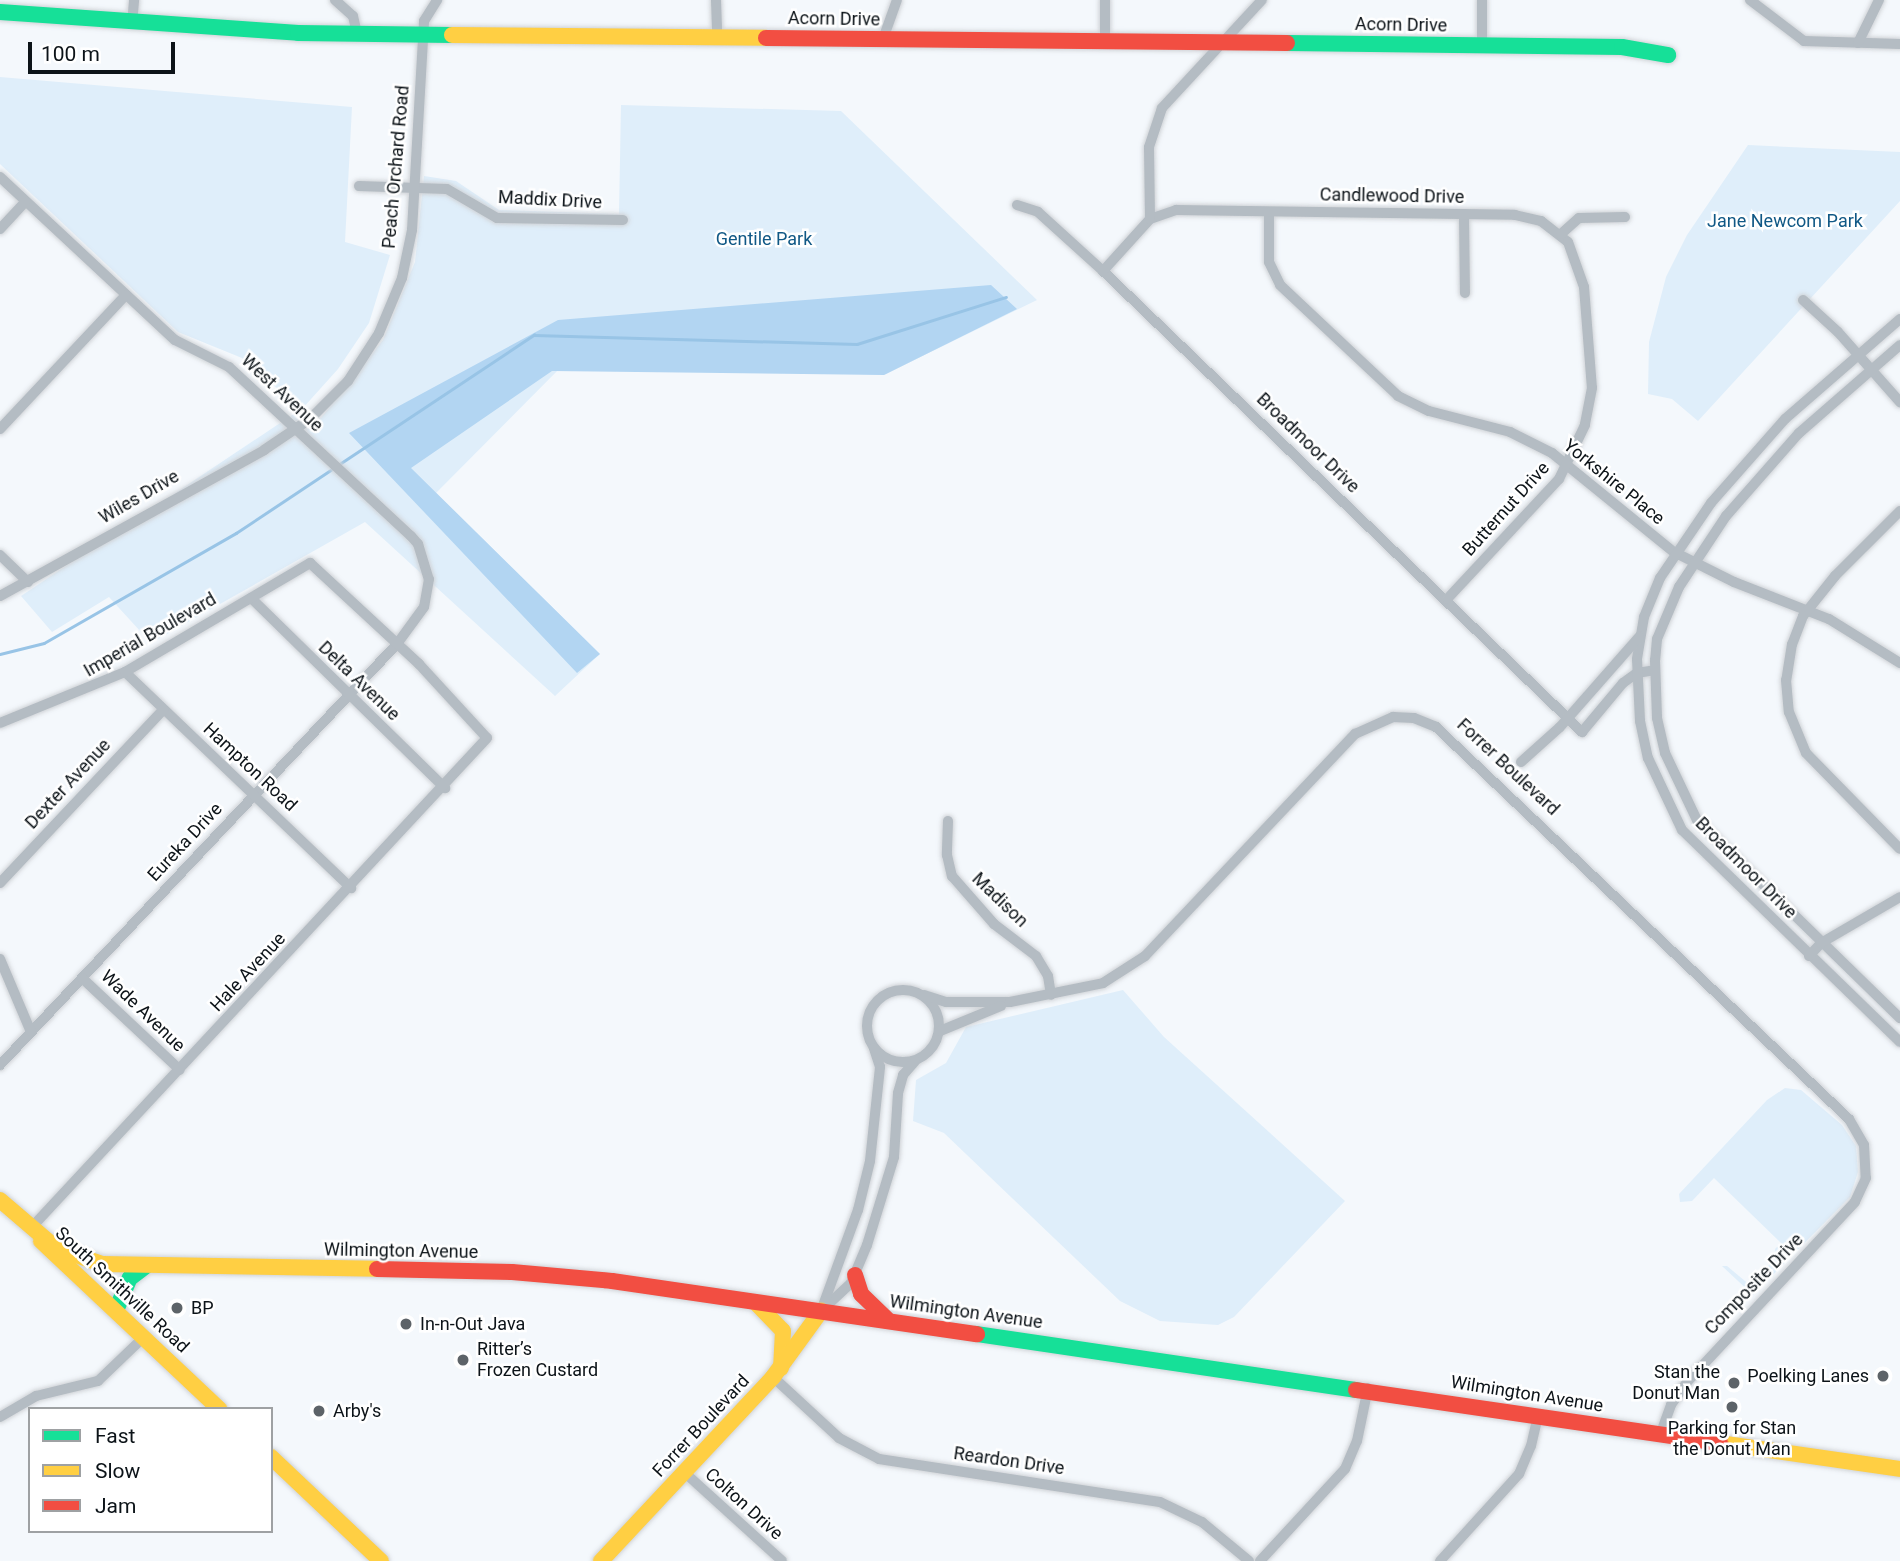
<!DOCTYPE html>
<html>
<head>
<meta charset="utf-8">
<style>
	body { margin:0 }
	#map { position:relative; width:1900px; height:1561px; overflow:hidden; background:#f4f8fc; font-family:Roboto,sans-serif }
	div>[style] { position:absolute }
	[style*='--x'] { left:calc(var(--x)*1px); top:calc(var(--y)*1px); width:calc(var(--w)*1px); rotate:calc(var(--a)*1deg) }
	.green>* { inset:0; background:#dfeefa }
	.forest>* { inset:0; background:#b2d5f2 }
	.stream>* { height:2.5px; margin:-1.25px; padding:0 1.25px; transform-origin:1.25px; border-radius:1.25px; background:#98c4e6 }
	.roads { filter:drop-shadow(0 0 2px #d0d3d7) drop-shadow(0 0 2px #d0d3d7) }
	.street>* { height:10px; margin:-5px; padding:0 5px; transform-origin:5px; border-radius:5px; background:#b4bcc3 }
	.street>.ring { margin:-5px; padding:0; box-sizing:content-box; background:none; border:10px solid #b4bcc3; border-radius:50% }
	.fast>* { height:16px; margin:-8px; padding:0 8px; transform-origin:8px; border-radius:8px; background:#16e098 }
	.slow>* { height:16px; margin:-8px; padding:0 8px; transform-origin:8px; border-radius:8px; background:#ffcf43 }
	.jam>* { height:16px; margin:-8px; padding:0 8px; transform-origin:8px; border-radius:8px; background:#f24e42 }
	.dots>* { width:19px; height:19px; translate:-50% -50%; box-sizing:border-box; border:4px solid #fff; border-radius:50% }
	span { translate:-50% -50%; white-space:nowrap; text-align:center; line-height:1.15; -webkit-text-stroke:5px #fff; paint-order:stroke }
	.street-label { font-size:18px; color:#0c1318 }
	.park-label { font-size:18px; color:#105885 }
	.poi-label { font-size:18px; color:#0c1318 }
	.left { translate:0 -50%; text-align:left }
	.right { translate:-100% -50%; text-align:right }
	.legend { position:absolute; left:28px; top:1407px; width:245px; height:126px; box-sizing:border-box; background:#fff; border:2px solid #9ea1a3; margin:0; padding:9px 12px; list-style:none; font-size:21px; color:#0c1318 }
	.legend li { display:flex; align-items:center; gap:14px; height:35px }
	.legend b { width:35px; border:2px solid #9ea1a3 }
	.scale { position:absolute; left:28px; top:42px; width:147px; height:32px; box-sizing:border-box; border:4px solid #0c1318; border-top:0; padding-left:9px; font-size:21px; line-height:24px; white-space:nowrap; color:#0c1318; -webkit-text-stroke:5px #fff; paint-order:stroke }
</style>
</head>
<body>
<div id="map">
	<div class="green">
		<i style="clip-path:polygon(0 77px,352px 107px,345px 242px,390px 255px,369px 323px,338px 369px,302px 409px,296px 429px,304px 430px,321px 418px,383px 340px,415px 262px,424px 176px,456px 181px,499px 210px,619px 214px,621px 105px,841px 111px,1037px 300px,884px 375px,566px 362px,436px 493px,600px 654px,555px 696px,365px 522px,151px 643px,109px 597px,52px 632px,21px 596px,301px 409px,242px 358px,178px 332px,0 164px)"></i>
		<i style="clip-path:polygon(1748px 145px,1900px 152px,1900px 201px,1698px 421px,1672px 399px,1648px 394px,1649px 342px,1666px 277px,1687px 235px)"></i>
		<i style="clip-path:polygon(1123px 990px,1164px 1037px,1345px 1201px,1234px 1317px,1218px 1325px,1160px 1321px,1120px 1301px,944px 1133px,913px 1121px,916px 1080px,946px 1063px,966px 1027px)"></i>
		<i style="clip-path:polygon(1785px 1088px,1801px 1090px,1842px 1125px,1856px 1146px,1858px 1172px,1850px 1197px,1753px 1295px,1722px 1266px,1727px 1266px,1751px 1286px,1776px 1257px,1775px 1249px,1781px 1243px,1714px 1178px,1692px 1201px,1680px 1202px,1679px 1194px,1767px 1100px)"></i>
	</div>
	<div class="forest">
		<i style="clip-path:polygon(991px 285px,1017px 309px,884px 375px,552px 371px,411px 468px,600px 654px,577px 673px,349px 433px,558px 320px)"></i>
	</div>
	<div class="stream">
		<i style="--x:341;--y:463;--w:232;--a:-33.6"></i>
		<i style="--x:534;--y:335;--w:323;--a:1.6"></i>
		<i style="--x:857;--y:344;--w:156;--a:-17.5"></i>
		<i style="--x:0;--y:654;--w:45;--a:-14"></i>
		<i style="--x:44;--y:643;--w:221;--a:-29.8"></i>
		<i style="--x:236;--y:533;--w:114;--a:-33.6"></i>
	</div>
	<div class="roads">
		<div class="street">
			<i style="--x:335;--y:0;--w:24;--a:42"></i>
			<i style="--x:353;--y:16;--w:17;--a:77"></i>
			<i style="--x:716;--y:0;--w:37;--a:88"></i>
			<i style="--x:1105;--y:0;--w:41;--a:90"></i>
			<i style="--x:1482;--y:0;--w:45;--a:90"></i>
			<i style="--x:1750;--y:0;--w:68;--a:37.2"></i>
			<i style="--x:1804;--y:41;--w:96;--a:1.8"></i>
			<i style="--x:132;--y:24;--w:24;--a:-85"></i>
			<i style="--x:883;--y:39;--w:41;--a:-70.3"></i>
			<i style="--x:1858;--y:43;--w:48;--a:-64"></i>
			<i style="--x:0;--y:177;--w:239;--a:43"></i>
			<i style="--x:175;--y:340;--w:60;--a:26.6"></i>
			<i style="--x:229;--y:367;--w:248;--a:42.9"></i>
			<i style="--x:411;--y:536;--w:11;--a:49"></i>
			<i style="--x:418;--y:544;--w:37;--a:73"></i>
			<i style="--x:429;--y:579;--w:28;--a:100"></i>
			<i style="--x:424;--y:607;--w:46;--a:126.1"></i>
			<i style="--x:397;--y:644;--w:579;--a:133.32"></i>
			<i style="--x:359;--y:186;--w:88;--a:2"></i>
			<i style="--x:447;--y:189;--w:58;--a:30.1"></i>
			<i style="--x:497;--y:218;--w:126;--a:0.9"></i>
			<i style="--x:1017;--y:205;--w:22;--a:18"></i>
			<i style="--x:1038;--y:212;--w:88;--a:42.2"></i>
			<i style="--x:1103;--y:271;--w:665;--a:43.9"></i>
			<i style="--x:1582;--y:732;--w:64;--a:-50.1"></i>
			<i style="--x:1623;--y:683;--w:17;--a:-36"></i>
			<i style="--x:1637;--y:673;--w:18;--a:-9"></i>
			<i style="--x:1269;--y:213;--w:49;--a:90"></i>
			<i style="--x:1269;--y:262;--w:25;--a:64"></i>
			<i style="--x:1280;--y:285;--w:162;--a:43.2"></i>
			<i style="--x:1398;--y:396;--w:34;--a:26"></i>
			<i style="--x:1429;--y:411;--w:84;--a:14.5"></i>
			<i style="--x:1510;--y:432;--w:47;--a:26.6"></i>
			<i style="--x:1552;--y:453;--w:157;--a:39.1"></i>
			<i style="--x:1674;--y:552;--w:67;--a:26.6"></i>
			<i style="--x:1734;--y:582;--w:102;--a:21.3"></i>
			<i style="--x:1829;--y:619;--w:84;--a:31.8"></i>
			<i style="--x:1464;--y:215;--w:78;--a:89.3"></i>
			<i style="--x:1150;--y:219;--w:28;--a:-19"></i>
			<i style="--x:1176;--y:210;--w:339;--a:0.8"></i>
			<i style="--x:1515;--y:215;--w:27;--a:13"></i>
			<i style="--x:1541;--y:221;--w:34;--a:38"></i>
			<i style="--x:1568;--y:242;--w:48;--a:70.4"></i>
			<i style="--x:1584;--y:287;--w:101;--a:85.5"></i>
			<i style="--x:1592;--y:388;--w:38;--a:101"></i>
			<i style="--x:1585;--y:425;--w:60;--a:115.7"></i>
			<i style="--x:1559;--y:479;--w:164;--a:133"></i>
			<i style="--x:0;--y:229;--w:37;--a:-47"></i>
			<i style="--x:1561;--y:234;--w:24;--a:-42"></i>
			<i style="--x:1579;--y:218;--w:46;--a:-1.2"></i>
			<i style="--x:1103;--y:271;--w:70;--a:-47.9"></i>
			<i style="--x:1150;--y:219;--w:72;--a:-90.8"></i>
			<i style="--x:1149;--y:147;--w:41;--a:-71.6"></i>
			<i style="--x:1162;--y:108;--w:147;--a:-47.2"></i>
			<i style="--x:1803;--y:300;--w:47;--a:42.4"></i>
			<i style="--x:1838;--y:332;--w:94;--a:48.5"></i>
			<i style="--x:1900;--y:319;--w:152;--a:139"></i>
			<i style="--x:1785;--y:419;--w:112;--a:131.4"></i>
			<i style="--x:1711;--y:503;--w:91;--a:124.2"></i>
			<i style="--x:1660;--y:578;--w:42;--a:112.3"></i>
			<i style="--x:1644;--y:617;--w:43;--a:99.5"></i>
			<i style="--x:1637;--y:659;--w:62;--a:87.2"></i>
			<i style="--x:1640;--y:721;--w:38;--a:78"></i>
			<i style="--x:1648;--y:758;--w:80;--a:64.7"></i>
			<i style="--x:1682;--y:830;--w:304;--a:44.2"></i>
			<i style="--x:1900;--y:345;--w:134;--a:138.9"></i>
			<i style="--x:1799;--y:433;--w:111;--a:131.3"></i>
			<i style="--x:1726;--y:516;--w:85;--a:123.5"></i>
			<i style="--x:1679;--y:587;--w:56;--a:112.9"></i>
			<i style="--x:1657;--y:639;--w:21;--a:95"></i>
			<i style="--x:1655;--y:660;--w:58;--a:88"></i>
			<i style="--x:1657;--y:718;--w:36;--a:77"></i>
			<i style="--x:1665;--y:753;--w:74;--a:64.5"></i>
			<i style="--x:1697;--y:820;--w:284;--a:44.3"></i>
			<i style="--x:0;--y:429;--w:184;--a:-46.8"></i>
			<i style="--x:1900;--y:511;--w:92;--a:135"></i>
			<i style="--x:1835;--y:576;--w:51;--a:128.7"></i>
			<i style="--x:1803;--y:616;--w:30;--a:111"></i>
			<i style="--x:1792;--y:644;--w:36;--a:99"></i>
			<i style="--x:1786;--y:680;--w:32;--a:85"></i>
			<i style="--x:1789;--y:712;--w:44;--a:67.5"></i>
			<i style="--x:1806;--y:753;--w:134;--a:45.6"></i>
			<i style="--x:0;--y:555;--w:39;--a:44"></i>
			<i style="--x:0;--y:596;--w:302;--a:-28.9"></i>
			<i style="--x:264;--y:450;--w:55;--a:-34"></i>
			<i style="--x:310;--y:419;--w:54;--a:-45"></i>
			<i style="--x:348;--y:381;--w:57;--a:-57.1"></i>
			<i style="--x:379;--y:333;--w:60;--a:-67.3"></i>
			<i style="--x:402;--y:278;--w:49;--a:-78.2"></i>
			<i style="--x:412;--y:230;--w:209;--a:-86.7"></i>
			<i style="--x:424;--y:21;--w:25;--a:-58"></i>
			<i style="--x:251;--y:598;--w:272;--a:44.4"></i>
			<i style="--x:125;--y:672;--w:313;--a:43.7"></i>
			<i style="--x:0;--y:723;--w:135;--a:-22.2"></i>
			<i style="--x:125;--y:672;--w:215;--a:-30.5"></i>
			<i style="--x:310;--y:563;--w:149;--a:42.8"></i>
			<i style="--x:419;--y:664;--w:100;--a:47.4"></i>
			<i style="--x:487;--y:738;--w:669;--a:132.94"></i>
			<i style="--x:1521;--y:762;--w:52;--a:-41.9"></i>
			<i style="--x:1560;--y:727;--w:120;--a:-48.7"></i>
			<i style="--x:948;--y:821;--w:34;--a:92"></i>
			<i style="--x:947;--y:855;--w:22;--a:77"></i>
			<i style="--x:952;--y:876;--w:64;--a:48.8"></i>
			<i style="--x:994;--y:924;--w:53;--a:37.3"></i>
			<i style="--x:1036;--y:956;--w:23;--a:59"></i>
			<i style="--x:1048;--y:976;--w:19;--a:81"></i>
			<i style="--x:0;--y:883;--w:238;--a:-46.7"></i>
			<i style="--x:1809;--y:956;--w:18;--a:-47"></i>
			<i style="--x:1821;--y:943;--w:91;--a:-30.2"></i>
			<i style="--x:0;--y:959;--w:79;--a:67"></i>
			<i style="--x:82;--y:978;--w:134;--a:43.2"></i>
			<i class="ring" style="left:867px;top:990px;width:62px;height:62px"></i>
			<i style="--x:924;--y:995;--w:23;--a:18"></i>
			<i style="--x:946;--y:1002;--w:64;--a:0"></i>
			<i style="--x:1010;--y:1002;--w:95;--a:-11.5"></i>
			<i style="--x:1103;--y:983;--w:50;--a:-32.7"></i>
			<i style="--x:1145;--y:956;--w:306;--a:-46.6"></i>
			<i style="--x:1355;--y:734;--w:42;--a:-24.1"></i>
			<i style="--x:1393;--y:717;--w:21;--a:3"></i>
			<i style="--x:1414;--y:718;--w:24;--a:22"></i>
			<i style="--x:1436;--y:727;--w:569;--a:43.51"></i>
			<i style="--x:1849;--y:1119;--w:30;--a:60"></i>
			<i style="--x:1864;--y:1145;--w:33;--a:87"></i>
			<i style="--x:1866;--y:1178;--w:26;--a:115"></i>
			<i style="--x:1855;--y:1202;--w:246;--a:133"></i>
			<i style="--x:1687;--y:1382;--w:28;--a:125"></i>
			<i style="--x:1671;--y:1405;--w:30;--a:110"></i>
			<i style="--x:940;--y:1031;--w:66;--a:-22.3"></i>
			<i style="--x:821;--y:1311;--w:41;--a:-43"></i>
			<i style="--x:851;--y:1283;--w:41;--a:-67.2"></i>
			<i style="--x:867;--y:1245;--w:92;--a:-72.9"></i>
			<i style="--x:894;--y:1157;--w:64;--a:-86.4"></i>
			<i style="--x:898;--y:1093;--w:19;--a:-74"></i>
			<i style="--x:903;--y:1075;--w:18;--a:-49"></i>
			<i style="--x:821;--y:1311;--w:108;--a:-69.9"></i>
			<i style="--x:858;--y:1210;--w:50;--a:-76.2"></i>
			<i style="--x:870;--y:1161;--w:95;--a:-83.9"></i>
			<i style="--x:880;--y:1067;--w:20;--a:-108"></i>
			<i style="--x:773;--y:1377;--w:90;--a:42.7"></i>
			<i style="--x:839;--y:1438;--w:45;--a:27.7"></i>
			<i style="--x:879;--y:1459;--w:284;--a:8.7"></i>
			<i style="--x:1160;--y:1502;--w:47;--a:25.5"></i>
			<i style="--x:1202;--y:1522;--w:61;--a:39.7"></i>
			<i style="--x:0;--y:1417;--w:42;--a:-30.3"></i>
			<i style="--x:36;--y:1396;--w:64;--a:-13.6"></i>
			<i style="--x:98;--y:1381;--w:65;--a:-43.8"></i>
			<i style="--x:684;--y:1472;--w:132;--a:42.2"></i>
			<i style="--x:1260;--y:1561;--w:125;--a:-47.3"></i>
			<i style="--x:1345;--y:1469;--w:30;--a:-67"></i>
			<i style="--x:1357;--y:1441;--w:54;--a:-78.3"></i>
			<i style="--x:1440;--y:1561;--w:118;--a:-47.8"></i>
			<i style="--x:1519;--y:1474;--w:30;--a:-67"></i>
			<i style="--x:1531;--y:1446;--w:31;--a:-77"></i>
		</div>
		<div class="fast">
			<i style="--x:0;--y:12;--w:299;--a:4"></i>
			<i style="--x:298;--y:33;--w:154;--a:0.7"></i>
			<i style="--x:1287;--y:43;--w:335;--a:0.7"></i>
			<i style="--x:1622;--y:47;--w:47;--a:9.9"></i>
			<i style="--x:117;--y:1308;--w:33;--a:-67"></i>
			<i style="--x:130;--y:1278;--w:21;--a:-37"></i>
			<i style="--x:977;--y:1334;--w:383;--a:8.4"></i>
		</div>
		<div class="slow">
			<i style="--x:452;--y:35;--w:314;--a:0.5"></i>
			<i style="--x:0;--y:1200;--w:74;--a:40.6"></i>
			<i style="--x:56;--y:1248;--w:49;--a:19.2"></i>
			<i style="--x:102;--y:1264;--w:275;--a:1"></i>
			<i style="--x:41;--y:1241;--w:245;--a:43.3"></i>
			<i style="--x:755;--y:1302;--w:40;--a:46"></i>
			<i style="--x:783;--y:1331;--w:37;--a:93"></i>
			<i style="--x:1720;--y:1443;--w:182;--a:8.2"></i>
			<i style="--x:271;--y:1457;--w:151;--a:43.4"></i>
			<i style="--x:601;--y:1561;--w:252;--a:-46.9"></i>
			<i style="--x:773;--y:1377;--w:82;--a:-54"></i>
		</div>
		<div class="jam">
			<i style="--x:766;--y:38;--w:521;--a:0.55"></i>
			<i style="--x:377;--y:1269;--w:135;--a:1.3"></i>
			<i style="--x:512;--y:1272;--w:100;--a:5.1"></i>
			<i style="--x:612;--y:1281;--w:369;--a:8.3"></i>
			<i style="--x:855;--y:1275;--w:20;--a:72"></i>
			<i style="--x:861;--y:1294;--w:36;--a:44"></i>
			<i style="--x:1356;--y:1390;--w:368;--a:8.3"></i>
		</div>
	</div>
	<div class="dots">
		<i style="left:177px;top:1308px;background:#5d6368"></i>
		<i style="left:406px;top:1324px;background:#5d6368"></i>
		<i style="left:463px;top:1360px;background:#5d6368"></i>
		<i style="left:1883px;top:1376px;background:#5d6368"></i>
		<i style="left:1734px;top:1383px;background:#5d6368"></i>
		<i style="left:1732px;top:1407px;background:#5d6368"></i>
		<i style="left:319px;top:1411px;background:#5d6368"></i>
	</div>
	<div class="street-label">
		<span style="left:834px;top:19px;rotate:1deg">Acorn Drive</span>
		<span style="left:1401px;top:25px;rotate:1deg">Acorn Drive</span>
		<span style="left:396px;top:167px;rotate:-85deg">Peach Orchard Road</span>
		<span style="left:1392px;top:196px;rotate:1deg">Candlewood Drive</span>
		<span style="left:550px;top:200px;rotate:3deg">Maddix Drive</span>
		<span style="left:282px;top:393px;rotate:43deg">West Avenue</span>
		<span style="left:1308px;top:443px;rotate:44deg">Broadmoor Drive</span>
		<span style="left:1614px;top:482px;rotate:39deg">Yorkshire Place</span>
		<span style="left:139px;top:497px;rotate:-30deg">Wiles Drive</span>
		<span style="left:1506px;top:509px;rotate:-48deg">Butternut Drive</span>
		<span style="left:150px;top:635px;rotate:-30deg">Imperial Boulevard</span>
		<span style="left:359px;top:681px;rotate:44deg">Delta Avenue</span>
		<span style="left:250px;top:767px;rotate:43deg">Hampton Road</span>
		<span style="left:1508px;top:767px;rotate:43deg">Forrer Boulevard</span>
		<span style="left:68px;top:784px;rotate:-47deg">Dexter Avenue</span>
		<span style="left:185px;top:842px;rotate:-47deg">Eureka Drive</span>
		<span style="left:1746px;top:868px;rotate:45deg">Broadmoor Drive</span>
		<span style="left:1000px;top:900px;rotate:44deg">Madison</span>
		<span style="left:248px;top:972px;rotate:-47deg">Hale Avenue</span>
		<span style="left:143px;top:1011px;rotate:44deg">Wade Avenue</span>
		<span style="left:401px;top:1251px;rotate:1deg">Wilmington Avenue</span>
		<span style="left:1754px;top:1284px;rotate:-46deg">Composite Drive</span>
		<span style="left:122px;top:1290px;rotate:43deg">South Smithville Road</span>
		<span style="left:966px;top:1312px;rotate:8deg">Wilmington Avenue</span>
		<span style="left:1527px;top:1394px;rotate:9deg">Wilmington Avenue</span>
		<span style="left:701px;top:1426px;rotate:-47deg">Forrer Boulevard</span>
		<span style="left:1009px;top:1461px;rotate:8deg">Reardon Drive</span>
		<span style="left:744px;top:1504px;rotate:42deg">Colton Drive</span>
	</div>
	<div class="park-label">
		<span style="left:1785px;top:221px">Jane Newcom Park</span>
		<span style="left:764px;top:239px">Gentile Park</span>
	</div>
	<div class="poi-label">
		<span class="left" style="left:191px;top:1308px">BP</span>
		<span class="left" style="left:420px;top:1324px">In-n-Out Java</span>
		<span class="left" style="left:477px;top:1360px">Ritter’s<br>Frozen Custard</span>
		<span class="right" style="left:1720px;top:1383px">Stan the<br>Donut Man</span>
		<span class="right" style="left:1869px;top:1376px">Poelking Lanes</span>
		<span class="left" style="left:333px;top:1411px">Arby's</span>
		<span style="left:1732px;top:1439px">Parking for Stan<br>the Donut Man</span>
	</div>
	<ul class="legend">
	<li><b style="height:9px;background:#16e098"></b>Fast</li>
	<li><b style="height:9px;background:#ffcf43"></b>Slow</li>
	<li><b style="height:9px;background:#f24e42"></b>Jam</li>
	</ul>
	<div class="scale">100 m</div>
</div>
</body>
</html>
